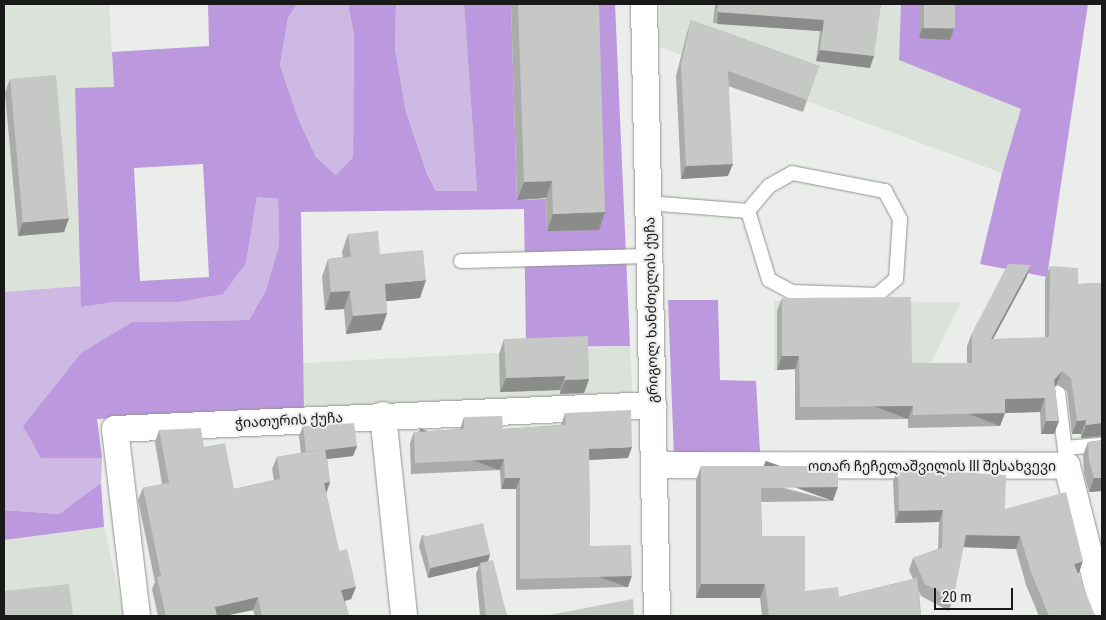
<!DOCTYPE html>
<html>
<head>
<meta charset="utf-8">
<style>
	body { margin:0 }
	#map { position:relative; width:1106px; height:620px; overflow:hidden; background:#eaede9; font-family:"Roboto Condensed","Noto Sans Georgian",sans-serif }
	div>[style] { position:absolute }
	[style*='--x'] { left:calc(var(--x)*1px); top:calc(var(--y)*1px); width:calc(var(--w)*1px); rotate:calc(var(--a)*1deg) }
	.built>* { inset:0; background:#dae2d9; transform-origin:0 0 }
	.green>* { inset:0; background:#cdb9e3 }
	.forest>* { inset:0; background:#bc99de }
	.roads { filter:drop-shadow(0 0 1px #919491) drop-shadow(0 0 1px #919491) }
	.service>* { height:14px; margin:-7px; padding:0 7px; transform-origin:7px; border-radius:7px; background:#fff }
	.minor>* { height:26px; margin:-13px; padding:0 13px; transform-origin:13px; border-radius:13px; background:#fff }
	.wall>* { inset:0; background:#a9aca9 }
	.shaded-wall>* { inset:0; background:#8a8c89; transform-origin:0 0 }
	.building>* { inset:0; background:#c5c8c4; transform-origin:0 0 }
	span { translate:-50% -50%; white-space:nowrap; text-align:center; line-height:1.15; -webkit-text-stroke:4px #eaede9; paint-order:stroke }
	.street-label { font-size:14px; color:#181918 }
	.frame { position:absolute; inset:0; border:5px solid #181918; pointer-events:none }
	.scale { position:absolute; left:934px; top:588px; width:79px; height:22px; box-sizing:border-box; border:2px solid #181918; border-top:0; padding-left:6px; font-size:15px; line-height:18px; white-space:nowrap; color:#181918; -webkit-text-stroke:4px #eaede9; paint-order:stroke }
</style>
</head>
<body>
<div id="map">
	<div class="built">
		<i style="clip-path:polygon(4px 4px,109px 4px,114px 88px,75px 89px,81px 286px,4px 292px)"></i>
		<i style="clip-path:polygon(660px 4px,901px 4px,899px 60px,1022px 109px,1002px 173px,660px 47px)"></i>
		<i style="clip-path:polygon(774px 301px,961px 302px,929px 367px,774px 370px)"></i>
		<i style="left:630px;top:346px;width:54px;height:328px;rotate:87deg"></i>
		<i style="clip-path:polygon(104px 527px,124px 616px,4px 616px,4px 540px)"></i>
	</div>
	<div class="green">
		<i style="clip-path:polygon(297px 4px,348px 4px,354px 35px,353px 157px,336px 175px,316px 157px,298px 118px,280px 65px,288px 18px)"></i>
		<i style="clip-path:polygon(396px 4px,464px 4px,477px 191px,436px 191px,427px 172px,406px 112px,395px 48px)"></i>
		<i style="clip-path:polygon(257px 197px,278px 199px,279px 245px,266px 290px,249px 320px,132px 322px,82px 352px,41px 458px,102px 458px,101px 483px,59px 514px,4px 510px,4px 292px,81px 286px,81px 307px,115px 302px,178px 302px,246px 263px)"></i>
	</div>
	<div class="forest">
		<i style="clip-path:polygon(evenodd,208px 4px,297px 4px,288px 18px,280px 65px,298px 118px,316px 157px,336px 175px,353px 157px,354px 35px,348px 4px,396px 4px,395px 48px,406px 112px,427px 173px,436px 191px,477px 191px,464px 4px,511px 4px,517px 200px,546px 199px,547px 231px,592px 4px,615px 4px,630px 346px,526px 347px,524px 209px,301px 212px,304px 410px,97px 419px,102px 458px,41px 458px,23px 426px,82px 352px,132px 322px,249px 320px,266px 290px,279px 245px,278px 199px,257px 197px,246px 263px,223px 294px,178px 302px,115px 302px,81px 307px,75px 88px,114px 87px,112px 52px,209px 46px,208px 4px,203px 164px,209px 277px,140px 281px,134px 168px,203px 164px)"></i>
		<i style="clip-path:polygon(901px 4px,1088px 4px,1047px 277px,980px 264px,1002px 173px,1021px 109px,899px 60px)"></i>
		<i style="clip-path:polygon(668px 300px,718px 300px,720px 380px,756px 381px,760px 452px,674px 456px)"></i>
		<i style="clip-path:polygon(101px 483px,104px 527px,4px 540px,4px 510px,59px 514px)"></i>
	</div>
	<div class="roads">
		<div class="service">
			<i style="--x:792;--y:173;--w:95;--a:11"></i>
			<i style="--x:885;--y:191;--w:32;--a:62"></i>
			<i style="--x:900;--y:219;--w:60;--a:93.8"></i>
			<i style="--x:896;--y:279;--w:25;--a:140"></i>
			<i style="--x:877;--y:295;--w:85;--a:-178"></i>
			<i style="--x:792;--y:292;--w:26;--a:-152"></i>
			<i style="--x:769;--y:280;--w:72;--a:-106.9"></i>
			<i style="--x:748;--y:211;--w:33;--a:-50"></i>
			<i style="--x:769;--y:186;--w:26;--a:-29"></i>
			<i style="--x:648;--y:203;--w:100;--a:4.6"></i>
			<i style="--x:461;--y:261;--w:189;--a:-1.5"></i>
			<i style="--x:1058;--y:393;--w:74;--a:83"></i>
			<i style="--x:1065;--y:448;--w:37;--a:-5"></i>
		</div>
		<div class="minor">
			<i style="--x:644;--y:4;--w:612;--a:88.78"></i>
			<i style="--x:383;--y:415;--w:202;--a:84"></i>
			<i style="--x:654;--y:465;--w:413;--a:0.1"></i>
			<i style="--x:1067;--y:466;--w:142;--a:75.8"></i>
			<i style="--x:137;--y:616;--w:188;--a:-96.7"></i>
			<i style="--x:115;--y:429;--w:539;--a:-2.55"></i>
		</div>
	</div>
	<div class="wall">
		<i style="clip-path:polygon(511px 4px,599px 4px,599px 230px,547px 231px,546px 198px,517px 200px)"></i>
		<i style="clip-path:polygon(715px 4px,881px 4px,870px 68px,816px 61px,820px 31px,713px 23px)"></i>
		<i style="clip-path:polygon(921px 4px,955px 4px,950px 40px,919px 38px,920px 7px)"></i>
		<i style="clip-path:polygon(691px 20px,819px 66px,803px 112px,728px 86px,728px 176px,681px 179px,676px 76px,687px 33px)"></i>
		<i style="clip-path:polygon(10px 79px,69px 218px,64px 232px,18px 236px,5px 93px)"></i>
		<i style="clip-path:polygon(348px 234px,380px 254px,420px 298px,386px 301px,387px 313px,381px 330px,346px 334px,344px 309px,325px 310px,322px 277px,328px 259px,343px 257px,342px 252px)"></i>
		<i style="clip-path:polygon(1031px 265px,1026px 278px,993px 339px,1045px 338px,1045px 280px,1050px 266px,1078px 284px,1102px 283px,1102px 437px,1081px 438px,1081px 434px,1072px 434px,1067px 391px,1057px 384px,1055px 387px,1059px 421px,1054px 434px,1041px 434px,1040px 412px,1005px 413px,1000px 426px,908px 428px,908px 419px,795px 420px,795px 369px,777px 370px,777px 311px,782px 298px,912px 363px,967px 363px,967px 346px,972px 333px)"></i>
		<i style="clip-path:polygon(504px 339px,589px 379px,584px 393px,560px 394px,560px 390px,500px 392px,499px 354px)"></i>
		<i style="clip-path:polygon(565px 413px,628px 458px,589px 460px,590px 546px,628px 587px,516px 590px,516px 489px,501px 489px,500px 470px,411px 474px,410px 443px,414px 432px,460px 429px,464px 417px,503px 429px,561px 425px)"></i>
		<i style="clip-path:polygon(303px 426px,357px 446px,353px 456px,327px 459px,330px 482px,326px 493px,339px 551px,356px 587px,351px 599px,345px 601px,349px 616px,255px 616px,253px 610px,224px 616px,158px 616px,152px 589px,155px 582px,138px 500px,143px 488px,162px 484px,155px 442px,159px 430px,204px 447px,234px 489px,274px 480px,272px 469px,277px 457px,301px 453px,299px 436px)"></i>
		<i style="clip-path:polygon(1102px 440px,1102px 491px,1089px 492px,1084px 474px,1083px 455px,1088px 442px)"></i>
		<i style="clip-path:polygon(701px 466px,833px 501px,761px 502px,762px 536px,805px 591px,839px 597px,913px 579px,909px 570px,913px 558px,938px 549px,939px 522px,895px 523px,893px 481px,898px 468px,1005px 509px,1079px 573px,1078px 574px,1095px 616px,1039px 616px,1026px 585px,1016px 549px,963px 547px,953px 599px,949px 611px,921px 596px,919px 591px,921px 616px,762px 616px,760px 598px,696px 598px,696px 480px)"></i>
		<i style="clip-path:polygon(422px 535px,490px 554px,488px 561px,507px 616px,480px 616px,476px 574px,479px 566px,428px 578px,419px 546px)"></i>
	</div>
	<div class="shaded-wall">
		<i style="left:718px;top:12px;width:106px;height:12px;rotate:4deg"></i>
		<i style="clip-path:polygon(922px 28px,954px 29px,950px 40px,919px 38px)"></i>
		<i style="clip-path:polygon(820px 50px,874px 56px,870px 68px,816px 61px)"></i>
		<i style="clip-path:polygon(733px 164px,728px 176px,681px 179px,686px 166px)"></i>
		<i style="clip-path:polygon(552px 181px,546px 198px,517px 200px,524px 182px)"></i>
		<i style="clip-path:polygon(605px 212px,599px 230px,547px 231px,553px 214px)"></i>
		<i style="clip-path:polygon(69px 218px,64px 232px,18px 236px,23px 222px)"></i>
		<i style="clip-path:polygon(1031px 265px,1026px 278px,986px 352px,991px 339px)"></i>
		<i style="clip-path:polygon(426px 280px,420px 298px,378px 302px,385px 284px)"></i>
		<i style="clip-path:polygon(350px 291px,344px 309px,325px 310px,331px 292px)"></i>
		<i style="clip-path:polygon(387px 313px,381px 330px,346px 334px,353px 316px)"></i>
		<i style="clip-path:polygon(782px 356px,799px 356px,795px 369px,777px 370px)"></i>
		<i style="clip-path:polygon(1062px 371px,1057px 384px,1049px 394px,1054px 380px)"></i>
		<i style="clip-path:polygon(565px 376px,560px 390px,500px 392px,506px 378px)"></i>
		<i style="clip-path:polygon(589px 379px,584px 393px,560px 394px,565px 380px)"></i>
		<i style="clip-path:polygon(1045px 398px,1040px 412px,1000px 413px,1005px 399px)"></i>
		<i style="left:913px;top:406px;width:14px;height:113px;rotate:111deg"></i>
		<i style="left:1005px;top:413px;width:14px;height:92px;rotate:111deg"></i>
		<i style="clip-path:polygon(1086px 420px,1081px 434px,1072px 434px,1077px 421px)"></i>
		<i style="clip-path:polygon(1046px 421px,1059px 421px,1054px 434px,1041px 434px)"></i>
		<i style="clip-path:polygon(1102px 423px,1102px 436px,1081px 438px,1086px 425px)"></i>
		<i style="clip-path:polygon(357px 446px,353px 456px,302px 462px,306px 452px)"></i>
		<i style="clip-path:polygon(632px 447px,628px 458px,585px 460px,589px 449px)"></i>
		<i style="left:504px;top:459px;width:12px;height:89px;rotate:110deg"></i>
		<i style="clip-path:polygon(505px 478px,520px 478px,516px 489px,501px 489px)"></i>
		<i style="clip-path:polygon(1094px 478px,1102px 478px,1102px 491px,1089px 492px)"></i>
		<i style="clip-path:polygon(330px 482px,326px 494px,324px 483px)"></i>
		<i style="left:838px;top:487px;width:15px;height:77px;rotate:110deg"></i>
		<i style="clip-path:polygon(943px 510px,939px 522px,895px 523px,899px 511px)"></i>
		<i style="clip-path:polygon(966px 535px,1020px 536px,1016px 549px,961px 547px)"></i>
		<i style="clip-path:polygon(490px 554px,487px 565px,480px 563px,479px 566px,428px 578px,431px 567px)"></i>
		<i style="clip-path:polygon(1083px 561px,1079px 573px,1069px 576px,1074px 564px)"></i>
		<i style="left:632px;top:576px;width:12px;height:112px;rotate:110deg"></i>
		<i style="clip-path:polygon(701px 584px,765px 584px,760px 598px,696px 598px)"></i>
		<i style="clip-path:polygon(356px 587px,351px 599px,337px 603px,341px 590px)"></i>
		<i style="clip-path:polygon(258px 597px,253px 610px,224px 616px,212px 616px,215px 607px)"></i>
	</div>
	<div class="building">
		<i style="clip-path:polygon(518px 4px,599px 4px,605px 212px,553px 214px,552px 181px,524px 182px)"></i>
		<i style="clip-path:polygon(718px 4px,881px 4px,874px 56px,820px 50px,824px 20px,718px 12px)"></i>
		<i style="left:924px;top:4px;width:31px;height:24px"></i>
		<i style="clip-path:polygon(691px 20px,819px 66px,807px 100px,728px 71px,733px 164px,686px 166px,681px 64px)"></i>
		<i style="left:56px;top:75px;width:144px;height:46px;rotate:85deg"></i>
		<i style="clip-path:polygon(378px 231px,380px 254px,423px 250px,426px 280px,385px 284px,387px 313px,353px 316px,350px 291px,331px 292px,328px 259px,351px 257px,348px 234px)"></i>
		<i style="clip-path:polygon(1008px 264px,1031px 265px,991px 339px,1049px 337px,1050px 266px,1078px 268px,1078px 284px,1102px 283px,1102px 423px,1086px 425px,1086px 420px,1077px 421px,1071px 378px,1062px 371px,1054px 380px,1059px 421px,1046px 421px,1045px 398px,1005px 399px,1005px 413px,913px 415px,913px 406px,800px 407px,799px 356px,782px 356px,782px 298px,911px 297px,912px 363px,972px 363px,972px 333px)"></i>
		<i style="clip-path:polygon(588px 336px,589px 379px,565px 380px,565px 376px,506px 378px,504px 339px)"></i>
		<i style="clip-path:polygon(631px 410px,632px 447px,589px 449px,590px 546px,631px 545px,632px 576px,520px 579px,520px 478px,505px 478px,504px 459px,415px 463px,414px 432px,464px 429px,464px 417px,502px 416px,503px 429px,566px 425px,565px 413px)"></i>
		<i style="clip-path:polygon(354px 423px,357px 446px,325px 450px,325px 449px,306px 452px,303px 426px)"></i>
		<i style="clip-path:polygon(201px 428px,204px 447px,225px 443px,234px 489px,280px 479px,277px 457px,325px 449px,330px 482px,324px 483px,339px 551px,347px 549px,356px 587px,341px 590px,349px 616px,262px 616px,258px 597px,215px 607px,217px 616px,166px 616px,157px 577px,161px 576px,143px 488px,169px 483px,159px 430px)"></i>
		<i style="clip-path:polygon(1102px 440px,1102px 478px,1094px 478px,1089px 461px,1088px 442px)"></i>
		<i style="clip-path:polygon(701px 466px,838px 466px,838px 487px,761px 488px,762px 536px,805px 536px,805px 591px,838px 587px,839px 597px,917px 578px,921px 616px,769px 616px,765px 584px,701px 584px)"></i>
		<i style="clip-path:polygon(898px 468px,1006px 475px,1005px 509px,1066px 492px,1083px 561px,1074px 564px,1095px 616px,1049px 616px,1031px 572px,1020px 536px,966px 535px,953px 599px,925px 584px,913px 558px,942px 548px,943px 510px,899px 511px)"></i>
		<i style="left:483px;top:523px;width:32px;height:62px;rotate:77deg"></i>
		<i style="clip-path:polygon(493px 560px,507px 616px,486px 616px,480px 563px)"></i>
		<i style="clip-path:polygon(69px 584px,73px 616px,4px 616px,4px 591px)"></i>
		<i style="clip-path:polygon(633px 599px,634px 616px,544px 616px)"></i>
	</div>
	<div class="street-label">
		<span style="left:651px;top:310px;rotate:-91deg">გრიგოლ ხანძთელის ქუჩა</span>
		<span style="left:289px;top:420px;rotate:-3deg">ჭიათურის ქუჩა</span>
		<span style="left:932px;top:466px">ოთარ ჩეჩელაშვილის III შესახვევი</span>
	</div>
	<div class="frame"></div>
	<div class="scale">20 m</div>
</div>
</body>
</html>
